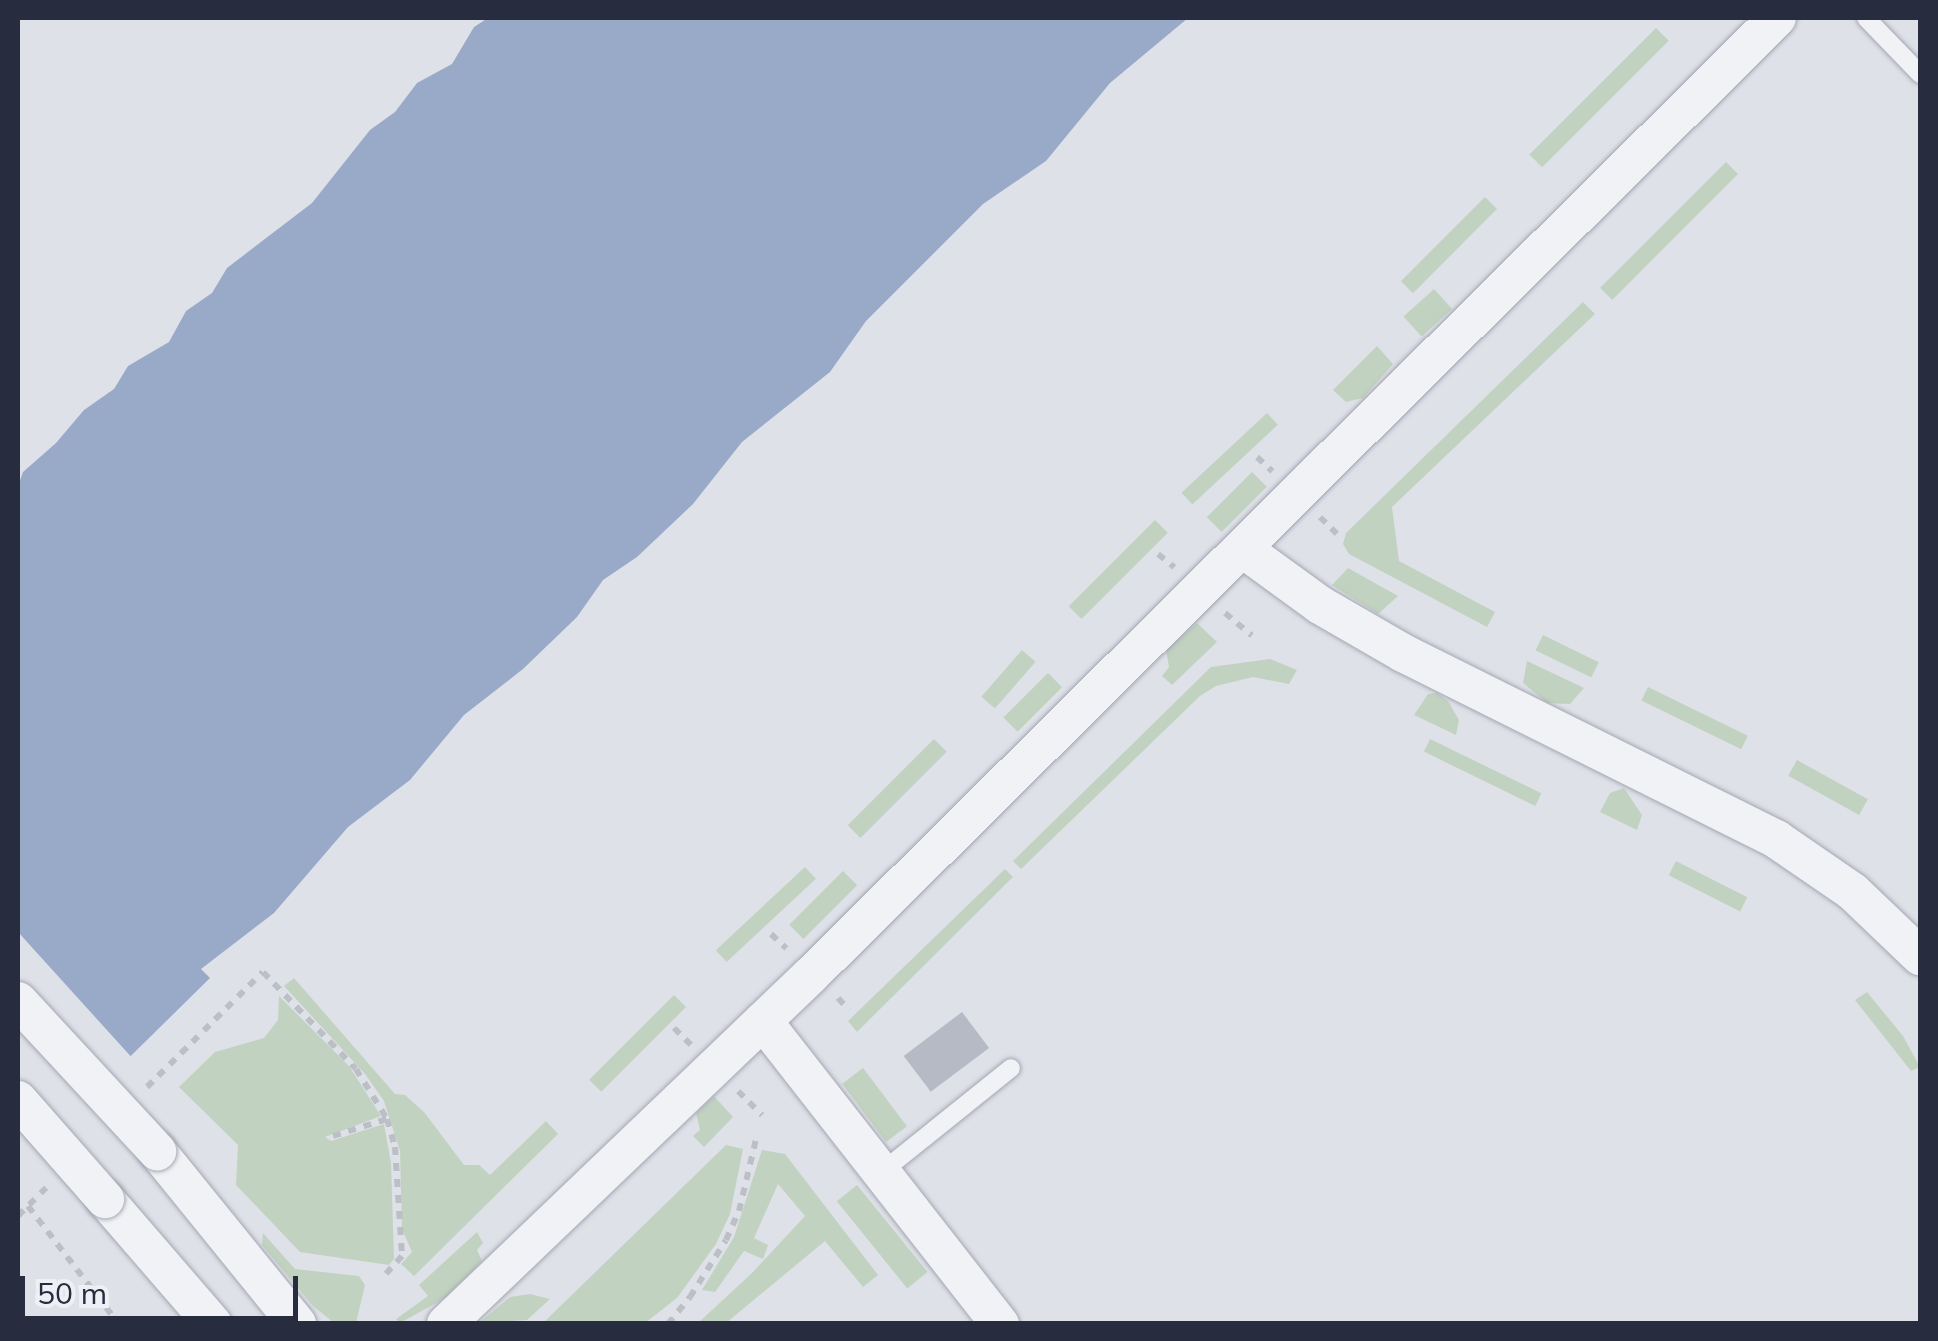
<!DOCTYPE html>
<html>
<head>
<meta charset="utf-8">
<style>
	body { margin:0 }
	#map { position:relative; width:1938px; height:1341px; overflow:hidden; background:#dfe1e8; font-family:Mulish,sans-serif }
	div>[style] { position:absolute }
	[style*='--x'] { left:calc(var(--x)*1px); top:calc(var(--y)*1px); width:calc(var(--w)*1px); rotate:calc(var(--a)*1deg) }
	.green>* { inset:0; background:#c2d2c0; transform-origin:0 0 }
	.water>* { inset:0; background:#99aac9 }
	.pier>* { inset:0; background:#dfe1e8 }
	.building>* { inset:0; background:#b6bac5; transform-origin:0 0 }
	.path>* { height:6px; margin-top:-3px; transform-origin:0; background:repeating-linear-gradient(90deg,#bcbfc6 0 8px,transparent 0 16px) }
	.roads { filter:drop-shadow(0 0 2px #a4a7b2) drop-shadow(0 0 2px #a4a7b2) }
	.service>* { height:18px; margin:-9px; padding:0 9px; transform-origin:9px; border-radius:9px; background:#f1f2f6 }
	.minor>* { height:38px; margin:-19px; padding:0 19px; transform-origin:19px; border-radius:19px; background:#f1f2f6 }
	.bridges { filter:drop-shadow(0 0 2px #a4a7b2) drop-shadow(0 0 2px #a4a7b2) }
	.minor-bridge>* { height:38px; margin:-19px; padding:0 19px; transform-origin:19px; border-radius:19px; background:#f1f2f6 }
	span { translate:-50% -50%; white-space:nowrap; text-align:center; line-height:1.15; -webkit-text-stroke:8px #eef0f6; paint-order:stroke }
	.frame { position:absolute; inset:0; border:20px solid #272d3f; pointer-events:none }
	.scale { position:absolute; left:20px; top:1276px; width:278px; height:45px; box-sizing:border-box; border:5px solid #272d3f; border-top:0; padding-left:12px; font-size:30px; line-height:35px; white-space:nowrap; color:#272d3f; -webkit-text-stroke:8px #eef0f6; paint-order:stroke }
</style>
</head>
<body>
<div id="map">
	<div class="green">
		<i style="left:1656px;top:28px;width:18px;height:179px;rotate:45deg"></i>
		<i style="left:1726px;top:162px;width:17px;height:178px;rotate:45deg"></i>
		<i style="left:1485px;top:197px;width:17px;height:119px;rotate:45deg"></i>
		<i style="left:1434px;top:289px;width:27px;height:41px;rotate:48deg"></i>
		<i style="clip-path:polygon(1583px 302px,1595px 314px,1392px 507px,1399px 561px,1495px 612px,1487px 627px,1349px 554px,1343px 544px,1346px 533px)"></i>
		<i style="clip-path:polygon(1377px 346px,1393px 364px,1363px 398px,1346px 402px,1333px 390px)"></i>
		<i style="left:1267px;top:413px;width:16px;height:117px;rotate:47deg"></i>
		<i style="left:1252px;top:472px;width:21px;height:64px;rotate:45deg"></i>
		<i style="left:1155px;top:520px;width:18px;height:122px;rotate:45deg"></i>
		<i style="clip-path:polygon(1348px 568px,1398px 596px,1378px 614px,1332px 585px)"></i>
		<i style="clip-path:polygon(1197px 623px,1217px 642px,1172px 685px,1162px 676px,1169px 667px,1166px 650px)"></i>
		<i style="left:1543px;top:635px;width:62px;height:17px;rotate:26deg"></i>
		<i style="left:1022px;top:650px;width:18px;height:62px;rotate:41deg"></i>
		<i style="clip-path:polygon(1270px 659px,1297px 670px,1289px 684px,1253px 677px,1216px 686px,1200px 696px,1021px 869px,1013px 861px,1211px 667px)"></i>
		<i style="clip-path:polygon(1527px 661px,1584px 688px,1570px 704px,1547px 703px,1523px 683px)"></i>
		<i style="left:1048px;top:673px;width:20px;height:63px;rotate:45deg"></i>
		<i style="left:1648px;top:687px;width:111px;height:15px;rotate:26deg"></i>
		<i style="clip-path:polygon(1437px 693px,1448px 701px,1459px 720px,1456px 735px,1414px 715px,1428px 694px)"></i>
		<i style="left:934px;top:739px;width:18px;height:122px;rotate:45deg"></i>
		<i style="left:1430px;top:739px;width:124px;height:14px;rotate:26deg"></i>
		<i style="left:1797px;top:760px;width:81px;height:18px;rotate:29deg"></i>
		<i style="clip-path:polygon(1624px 788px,1642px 815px,1637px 830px,1600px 812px,1610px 793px)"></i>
		<i style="left:1676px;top:861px;width:80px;height:16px;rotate:27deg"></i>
		<i style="left:805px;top:867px;width:16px;height:122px;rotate:47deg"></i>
		<i style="clip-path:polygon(1005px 869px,1013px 877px,857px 1032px,848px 1021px)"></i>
		<i style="left:843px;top:871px;width:20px;height:76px;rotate:45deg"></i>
		<i style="clip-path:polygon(294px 978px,395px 1094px,405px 1095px,424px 1112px,464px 1165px,479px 1165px,490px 1175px,546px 1121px,558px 1134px,414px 1276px,401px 1264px,412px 1252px,402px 1229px,400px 1151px,384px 1101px,365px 1074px,284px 986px)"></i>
		<i style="clip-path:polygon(1867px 992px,1903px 1036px,1920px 1067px,1911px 1071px,1855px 1000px)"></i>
		<i style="left:674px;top:995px;width:17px;height:120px;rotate:45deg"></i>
		<i style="clip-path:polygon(279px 996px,349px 1066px,381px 1116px,325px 1137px,331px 1141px,384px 1124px,391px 1163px,394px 1259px,389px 1265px,300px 1252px,236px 1185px,238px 1145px,179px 1087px,215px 1052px,264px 1038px,278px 1020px)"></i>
		<i style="left:863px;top:1068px;width:73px;height:26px;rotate:53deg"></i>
		<i style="clip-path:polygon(714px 1096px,733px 1117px,704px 1147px,693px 1136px,700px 1130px,696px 1113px)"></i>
		<i style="clip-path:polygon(726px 1145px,743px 1149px,730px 1214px,716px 1244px,677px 1298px,645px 1323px,543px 1323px)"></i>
		<i style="clip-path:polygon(762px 1150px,785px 1154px,878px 1275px,863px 1287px,825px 1241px,726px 1323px,698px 1323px,752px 1273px,805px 1216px,778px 1184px,754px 1238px,768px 1245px,763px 1259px,744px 1251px,715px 1292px,702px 1290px,734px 1237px)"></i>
		<i style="left:857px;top:1185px;width:112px;height:26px;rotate:51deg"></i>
		<i style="clip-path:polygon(477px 1232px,483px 1243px,477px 1250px,482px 1261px,445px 1298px,400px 1323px,396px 1319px,428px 1296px,419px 1285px)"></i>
		<i style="clip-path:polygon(263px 1233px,295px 1269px,359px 1276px,365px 1285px,356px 1323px,334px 1323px,313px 1306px,262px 1245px)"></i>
		<i style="clip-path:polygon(530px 1294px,550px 1299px,527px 1320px,479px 1323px,510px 1297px)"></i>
	</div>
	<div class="water">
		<i style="clip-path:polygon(488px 18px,1188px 18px,1110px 83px,1046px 161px,983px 204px,866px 321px,830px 372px,742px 442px,693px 504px,637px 557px,603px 580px,577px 617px,523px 669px,464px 715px,410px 780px,348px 827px,274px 913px,201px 969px,210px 978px,18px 1167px,18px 486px,23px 472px,56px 443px,84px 410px,114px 389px,128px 366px,169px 342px,186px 311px,212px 293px,227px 268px,312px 203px,370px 130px,395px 112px,417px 83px,452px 64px,474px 27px)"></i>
	</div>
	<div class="pier">
		<i style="clip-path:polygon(18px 932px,134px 1060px,21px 1171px,18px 1167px)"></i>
	</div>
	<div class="building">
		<i style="left:962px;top:1012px;width:45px;height:73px;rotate:53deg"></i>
	</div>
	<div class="path">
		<i style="--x:1257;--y:457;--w:21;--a:43"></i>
		<i style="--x:1320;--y:517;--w:25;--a:45"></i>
		<i style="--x:1158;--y:554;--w:21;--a:39"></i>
		<i style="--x:1225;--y:613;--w:35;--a:40"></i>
		<i style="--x:771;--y:934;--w:21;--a:43"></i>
		<i style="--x:838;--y:998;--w:16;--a:47"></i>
		<i style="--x:674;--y:1028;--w:24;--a:45"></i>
		<i style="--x:147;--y:1087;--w:163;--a:-44.8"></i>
		<i style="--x:263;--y:972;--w:134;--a:46.2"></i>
		<i style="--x:356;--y:1069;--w:59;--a:58.2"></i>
		<i style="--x:387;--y:1119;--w:29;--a:74"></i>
		<i style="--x:395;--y:1147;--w:109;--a:86.3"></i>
		<i style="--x:402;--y:1256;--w:24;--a:132"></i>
		<i style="--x:738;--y:1091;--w:34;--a:45"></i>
		<i style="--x:333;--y:1136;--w:57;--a:-17.5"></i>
		<i style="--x:28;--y:1206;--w:149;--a:52.4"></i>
		<i style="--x:18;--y:1216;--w:40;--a:-45"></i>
		<i style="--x:668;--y:1324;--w:35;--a:-51"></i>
		<i style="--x:690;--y:1297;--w:67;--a:-57.7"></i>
		<i style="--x:726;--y:1240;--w:32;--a:-66"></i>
		<i style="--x:739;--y:1211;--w:78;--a:-76.7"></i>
	</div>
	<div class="roads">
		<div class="service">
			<i style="--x:1866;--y:18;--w:78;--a:46"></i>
			<i style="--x:883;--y:1171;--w:164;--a:-38.8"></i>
		</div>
		<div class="minor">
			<i style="--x:1243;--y:549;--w:95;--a:36"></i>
			<i style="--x:1320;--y:605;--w:96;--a:30"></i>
			<i style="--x:1403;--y:653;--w:417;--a:26.5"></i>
			<i style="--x:1776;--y:839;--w:93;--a:34.5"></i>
			<i style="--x:1853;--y:892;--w:93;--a:43.7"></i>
			<i style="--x:763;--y:1021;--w:385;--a:52"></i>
			<i style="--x:157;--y:1151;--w:223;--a:51"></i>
			<i style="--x:105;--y:1199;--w:165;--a:49.2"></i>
			<i style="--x:446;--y:1324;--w:506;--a:-43.72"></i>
			<i style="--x:812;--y:974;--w:1358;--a:-44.73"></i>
		</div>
	</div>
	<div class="bridges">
		<div class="minor-bridge">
			<i style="--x:18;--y:1001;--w:205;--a:47.2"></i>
			<i style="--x:18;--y:1100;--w:132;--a:48.7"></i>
		</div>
	</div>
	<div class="frame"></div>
	<div class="scale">50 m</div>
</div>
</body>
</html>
